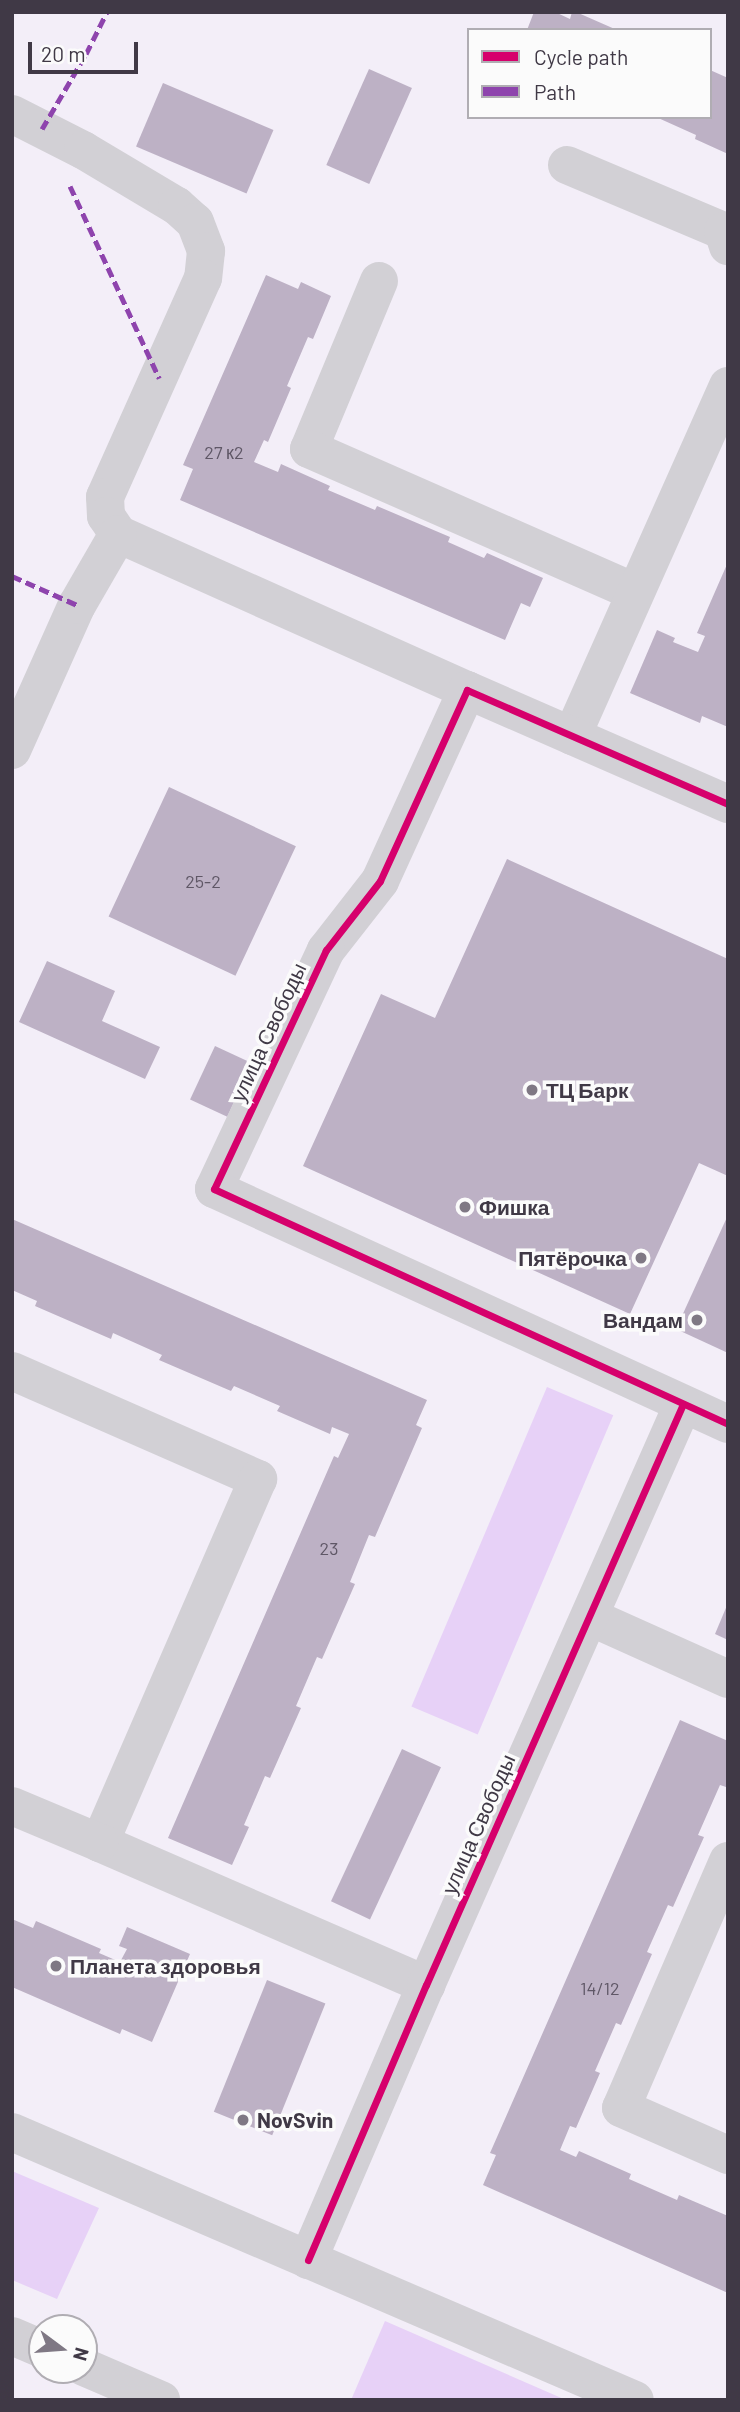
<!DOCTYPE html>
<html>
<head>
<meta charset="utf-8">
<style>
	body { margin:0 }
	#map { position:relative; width:740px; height:2412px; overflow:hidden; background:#f3eef8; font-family:Barlow,sans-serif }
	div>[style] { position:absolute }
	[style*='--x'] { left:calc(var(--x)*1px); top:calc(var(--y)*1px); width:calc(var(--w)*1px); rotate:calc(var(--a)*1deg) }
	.green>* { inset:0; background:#e7d1f7; transform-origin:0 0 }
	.building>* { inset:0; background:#bdb1c5; transform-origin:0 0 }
	.minor>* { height:38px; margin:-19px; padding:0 19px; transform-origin:19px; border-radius:19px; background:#d2d0d5 }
	.major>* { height:38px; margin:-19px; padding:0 19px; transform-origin:19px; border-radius:19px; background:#d2d0d5 }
	.quiet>* { height:5px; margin-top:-2.5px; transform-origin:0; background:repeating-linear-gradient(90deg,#8e44ad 0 10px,transparent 0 15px) }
	.cycleway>* { height:7px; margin:-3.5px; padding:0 3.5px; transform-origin:3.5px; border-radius:3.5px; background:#d6006c }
	.dots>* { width:19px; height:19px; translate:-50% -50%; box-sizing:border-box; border:4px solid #fbfbfb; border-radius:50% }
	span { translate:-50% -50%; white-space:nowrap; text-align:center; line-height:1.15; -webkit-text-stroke:7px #fbfbfb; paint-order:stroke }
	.number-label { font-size:18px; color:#5f5766 }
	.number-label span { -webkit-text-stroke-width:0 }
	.street-label { font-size:21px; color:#403946 }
	.poi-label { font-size:21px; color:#403946; font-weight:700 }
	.left { translate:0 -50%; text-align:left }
	.right { translate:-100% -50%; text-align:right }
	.frame { position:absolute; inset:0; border:14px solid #403946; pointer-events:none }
	.legend { position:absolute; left:467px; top:28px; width:245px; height:91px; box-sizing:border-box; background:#fbfbfb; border:2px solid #b0adb3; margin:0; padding:9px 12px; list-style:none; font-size:21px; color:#403946 }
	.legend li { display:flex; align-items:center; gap:14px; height:35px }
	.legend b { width:35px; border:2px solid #b0adb3 }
	.north { position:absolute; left:28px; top:2314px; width:70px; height:70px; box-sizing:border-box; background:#fbfbfb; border:2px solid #b0adb3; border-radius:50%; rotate:106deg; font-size:19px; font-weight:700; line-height:28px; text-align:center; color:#403946 }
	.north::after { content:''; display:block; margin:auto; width:24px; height:32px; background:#7f7884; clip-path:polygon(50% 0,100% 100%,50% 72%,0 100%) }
	.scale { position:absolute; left:28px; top:42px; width:110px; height:32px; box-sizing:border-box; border:4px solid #403946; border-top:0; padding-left:9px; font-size:21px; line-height:24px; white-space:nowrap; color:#403946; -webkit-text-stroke:5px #fbfbfb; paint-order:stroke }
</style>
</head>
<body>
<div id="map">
	<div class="green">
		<i style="left:547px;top:1387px;width:72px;height:347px;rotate:23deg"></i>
		<i style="clip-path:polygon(12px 2171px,99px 2208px,57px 2299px,12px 2280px)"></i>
		<i style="clip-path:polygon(385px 2321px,566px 2400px,351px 2400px)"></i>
	</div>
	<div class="building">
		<i style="clip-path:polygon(534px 12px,555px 12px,570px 19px,572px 12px,576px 12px,617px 30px,527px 30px)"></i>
		<i style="left:369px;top:69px;width:47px;height:105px;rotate:24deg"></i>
		<i style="clip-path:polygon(710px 70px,728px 78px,728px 154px,695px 139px,696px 135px,656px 117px,710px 117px)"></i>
		<i style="left:163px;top:83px;width:120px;height:69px;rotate:23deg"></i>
		<i style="clip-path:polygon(266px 275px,298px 289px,301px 282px,331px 296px,313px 339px,308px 337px,287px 386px,291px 388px,268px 442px,264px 440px,254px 462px,278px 472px,281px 464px,330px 486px,328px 490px,375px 510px,377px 506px,450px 537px,448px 542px,484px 558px,487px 553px,543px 578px,530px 607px,521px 603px,505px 640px,180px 500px,193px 469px,183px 465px)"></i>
		<i style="clip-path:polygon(728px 562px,728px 727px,702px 716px,700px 723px,630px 693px,657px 630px,675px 638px,673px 642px,698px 652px,705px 636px,697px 633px)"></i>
		<i style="left:169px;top:787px;width:140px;height:143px;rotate:25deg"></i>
		<i style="clip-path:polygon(507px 859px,728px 959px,728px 1176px,699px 1163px,630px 1314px,303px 1166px,381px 994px,435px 1018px)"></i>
		<i style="clip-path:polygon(47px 961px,115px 991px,102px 1021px,160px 1047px,145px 1079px,19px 1022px)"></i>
		<i style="left:215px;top:1046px;width:41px;height:59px;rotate:25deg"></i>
		<i style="clip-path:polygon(728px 1215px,728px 1353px,676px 1329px)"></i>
		<i style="clip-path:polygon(12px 1219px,427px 1400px,416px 1425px,422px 1428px,375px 1537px,369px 1535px,350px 1582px,355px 1584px,322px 1659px,317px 1657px,296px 1706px,301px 1708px,270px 1778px,265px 1776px,244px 1825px,249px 1827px,232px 1865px,168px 1838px,334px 1456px,338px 1458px,349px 1434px,332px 1427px,330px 1434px,277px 1411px,280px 1406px,234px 1386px,231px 1391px,159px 1360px,162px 1355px,113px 1333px,111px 1339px,35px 1306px,37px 1301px,12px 1290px)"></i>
		<i style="clip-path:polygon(728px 1603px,728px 1640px,715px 1634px)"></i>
		<i style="clip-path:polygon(680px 1720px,728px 1741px,728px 1782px,726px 1787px,720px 1785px,698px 1835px,704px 1837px,673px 1907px,668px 1905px,647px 1952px,652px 1954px,621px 2025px,616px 2023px,595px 2071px,600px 2073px,576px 2128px,570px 2126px,560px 2150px,576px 2157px,579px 2151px,631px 2174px,629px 2179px,677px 2200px,679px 2195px,728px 2216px,728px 2293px,483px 2185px,496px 2155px,490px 2153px)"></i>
		<i style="left:402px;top:1749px;width:43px;height:168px;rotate:25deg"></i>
		<i style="clip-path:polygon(12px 1919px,33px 1928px,36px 1921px,101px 1949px,99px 1953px,120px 1962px,127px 1949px,119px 1946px,127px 1927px,190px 1954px,152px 2042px,122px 2029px,120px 2034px,12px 1987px)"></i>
		<i style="left:267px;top:1980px;width:63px;height:142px;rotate:22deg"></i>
	</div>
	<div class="minor">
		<i style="--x:12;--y:114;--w:80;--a:26.9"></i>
		<i style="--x:83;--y:150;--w:109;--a:30.8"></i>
		<i style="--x:177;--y:206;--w:24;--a:42"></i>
		<i style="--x:195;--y:222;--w:31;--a:69"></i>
		<i style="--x:206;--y:251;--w:27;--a:96"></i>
		<i style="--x:203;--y:278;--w:240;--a:114.1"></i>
		<i style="--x:105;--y:497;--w:19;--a:87"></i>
		<i style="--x:106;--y:516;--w:22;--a:56"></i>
		<i style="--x:118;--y:534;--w:382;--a:24.1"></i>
		<i style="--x:567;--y:165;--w:169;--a:22.9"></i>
		<i style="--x:723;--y:231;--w:16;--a:72"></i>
		<i style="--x:379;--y:281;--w:182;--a:112.6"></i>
		<i style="--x:309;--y:449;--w:356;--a:23.7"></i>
		<i style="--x:572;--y:736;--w:383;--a:-66"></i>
		<i style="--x:12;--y:750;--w:159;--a:-65.9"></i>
		<i style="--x:77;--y:605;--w:82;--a:-60"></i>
		<i style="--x:728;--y:804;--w:285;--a:-156.4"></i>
		<i style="--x:467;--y:690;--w:210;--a:114.5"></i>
		<i style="--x:380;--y:881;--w:88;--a:128"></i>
		<i style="--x:326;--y:950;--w:264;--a:115.1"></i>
		<i style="--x:214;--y:1189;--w:565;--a:24.57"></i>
		<i style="--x:12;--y:1371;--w:269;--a:23.7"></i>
		<i style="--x:258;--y:1479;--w:397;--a:113.5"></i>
		<i style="--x:100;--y:1843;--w:356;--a:23.5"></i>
		<i style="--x:590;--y:1617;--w:151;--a:24.2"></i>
		<i style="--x:12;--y:1806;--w:95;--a:22.8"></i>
		<i style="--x:728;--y:1861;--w:269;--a:113.4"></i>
		<i style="--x:621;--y:2108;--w:117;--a:23.7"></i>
		<i style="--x:12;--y:2132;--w:678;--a:23.28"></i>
		<i style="--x:308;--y:2260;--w:299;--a:-66.8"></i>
		<i style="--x:426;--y:1985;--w:635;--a:-66.14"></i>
	</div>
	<div class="major">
		<i style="--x:12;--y:2336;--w:33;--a:23"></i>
		<i style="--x:84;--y:2367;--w:84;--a:23.2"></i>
	</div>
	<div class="quiet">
		<i style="--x:42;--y:129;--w:87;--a:-59.6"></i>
		<i style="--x:86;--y:54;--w:47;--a:-63.4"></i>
		<i style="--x:70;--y:186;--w:212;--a:65.1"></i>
		<i style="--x:12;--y:576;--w:71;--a:24"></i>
	</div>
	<div class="cycleway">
		<i style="--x:728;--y:804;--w:285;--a:-156.4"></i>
		<i style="--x:467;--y:690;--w:210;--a:114.5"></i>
		<i style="--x:380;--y:881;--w:88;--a:128"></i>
		<i style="--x:326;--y:950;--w:264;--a:115.1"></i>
		<i style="--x:214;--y:1189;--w:565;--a:24.57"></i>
		<i style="--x:308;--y:2260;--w:299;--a:-66.8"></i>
		<i style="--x:426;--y:1985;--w:635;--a:-66.14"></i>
	</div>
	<div class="dots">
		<i style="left:532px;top:1090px;background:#7f7884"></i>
		<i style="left:465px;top:1207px;background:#7f7884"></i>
		<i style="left:641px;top:1258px;background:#7f7884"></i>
		<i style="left:697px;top:1320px;background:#7f7884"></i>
		<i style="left:56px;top:1966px;background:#7f7884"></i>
		<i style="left:243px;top:2120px;background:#7f7884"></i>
	</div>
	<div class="number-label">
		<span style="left:224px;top:452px">27 к2</span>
		<span style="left:203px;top:881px">25-2</span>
		<span style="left:329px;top:1548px">23</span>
		<span style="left:600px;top:1988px">14/12</span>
	</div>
	<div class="street-label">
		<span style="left:268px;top:1032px;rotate:-65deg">улица Свободы</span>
		<span style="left:478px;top:1824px;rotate:-66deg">улица Свободы</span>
	</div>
	<div class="poi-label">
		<span class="left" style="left:546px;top:1090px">ТЦ Барк</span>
		<span class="left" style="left:479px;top:1207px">Фишка</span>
		<span class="right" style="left:627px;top:1258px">Пятёрочка</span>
		<span class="right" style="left:683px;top:1320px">Вандам</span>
		<span class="left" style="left:70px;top:1966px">Планета здоровья</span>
		<span class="left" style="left:257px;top:2120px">NovSvin</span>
	</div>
	<div class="frame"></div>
	<ul class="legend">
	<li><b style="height:9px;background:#d6006c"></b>Cycle path</li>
	<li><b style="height:9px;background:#8e44ad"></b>Path</li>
	</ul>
	<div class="north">N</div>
	<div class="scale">20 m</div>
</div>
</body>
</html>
